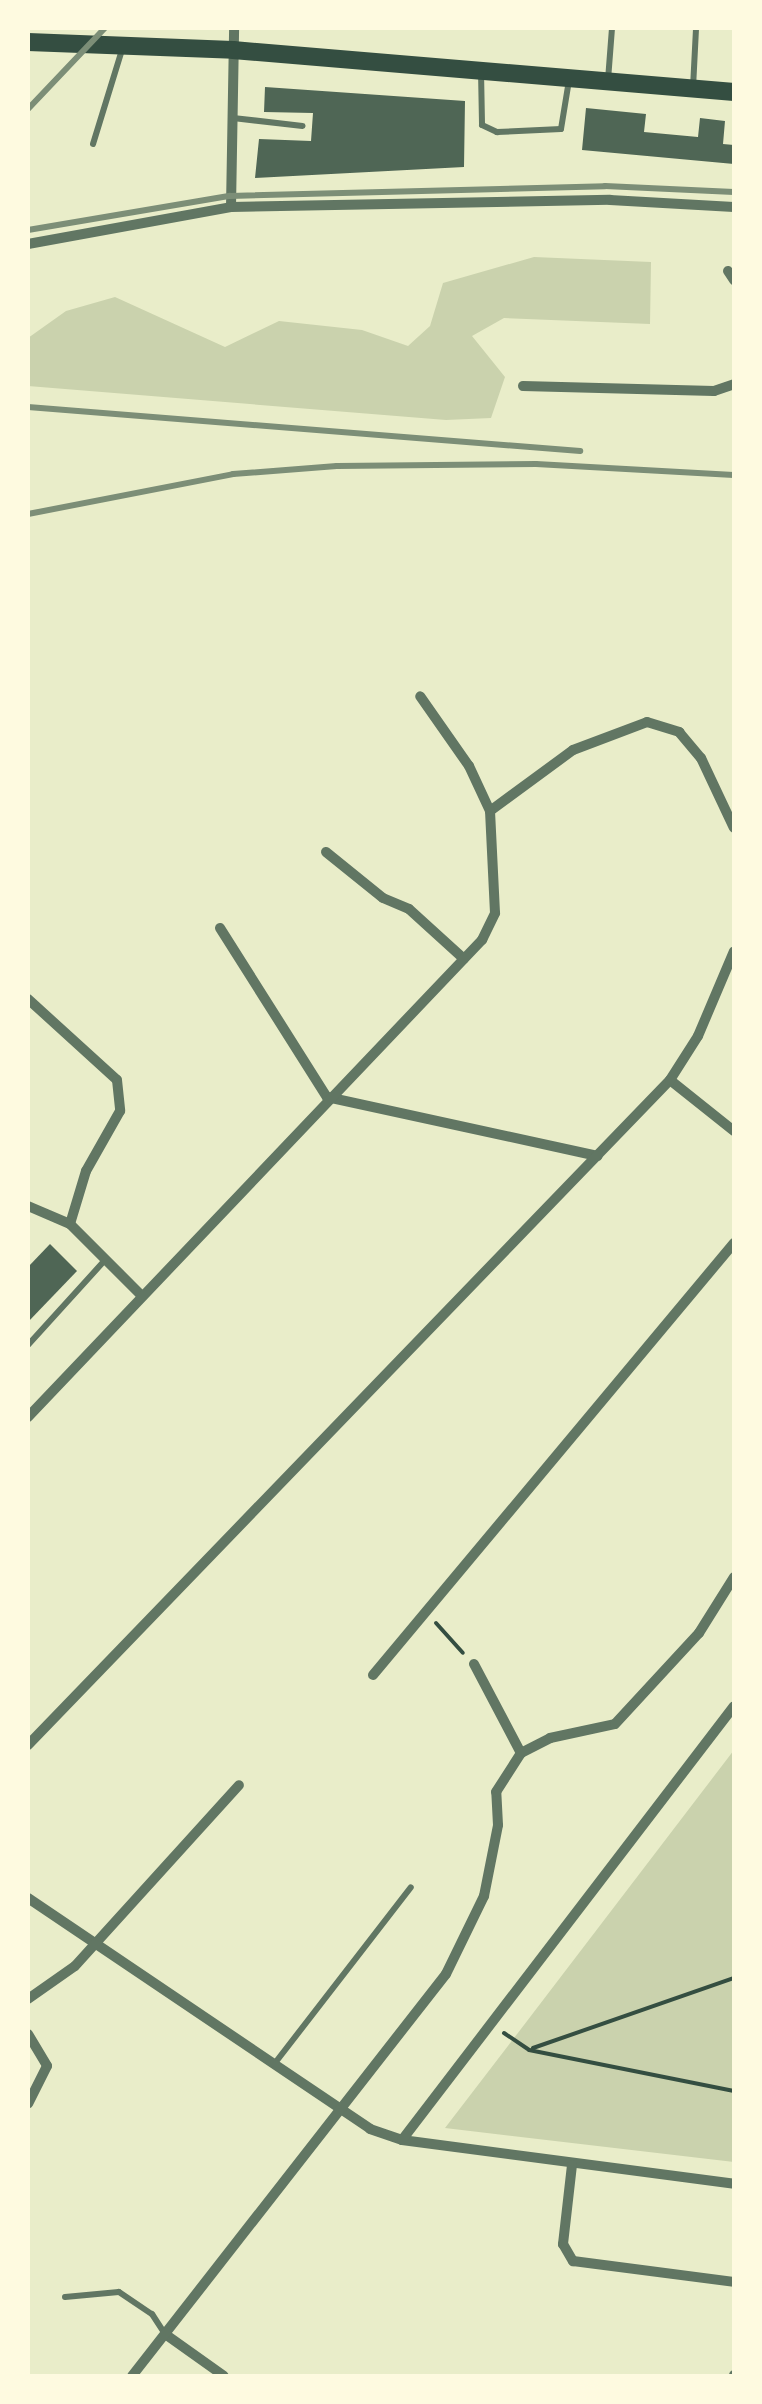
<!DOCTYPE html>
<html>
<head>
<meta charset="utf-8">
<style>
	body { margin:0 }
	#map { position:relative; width:762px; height:2404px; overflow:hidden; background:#e9edc9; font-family:"Sofia Sans Condensed",sans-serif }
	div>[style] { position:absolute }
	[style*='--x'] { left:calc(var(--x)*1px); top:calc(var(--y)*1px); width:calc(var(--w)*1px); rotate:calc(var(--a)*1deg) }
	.green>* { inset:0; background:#cad2ad }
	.building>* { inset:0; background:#4f6655 }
	.path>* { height:4px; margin:-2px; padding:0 2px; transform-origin:2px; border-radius:2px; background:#344e41 }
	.service>* { height:6px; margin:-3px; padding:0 3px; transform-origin:3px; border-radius:3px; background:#617663 }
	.minor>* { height:10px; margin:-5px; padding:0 5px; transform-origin:5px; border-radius:5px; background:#617663 }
	.secondary>* { height:18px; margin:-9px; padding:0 9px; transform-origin:9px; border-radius:9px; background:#344e41 }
	.rail>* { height:6px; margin:-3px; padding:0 3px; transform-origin:3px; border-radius:3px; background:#7c8e77 }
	span { translate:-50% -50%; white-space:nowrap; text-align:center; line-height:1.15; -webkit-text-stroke:8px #fefae0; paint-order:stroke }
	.frame { position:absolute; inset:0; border:30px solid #fefae0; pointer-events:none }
</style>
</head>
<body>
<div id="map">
	<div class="green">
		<i style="clip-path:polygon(534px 257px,651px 262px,650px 324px,504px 318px,472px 336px,505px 377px,491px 418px,446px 420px,28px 386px,28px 338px,66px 311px,115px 297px,225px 347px,279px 321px,362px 330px,408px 346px,430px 326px,443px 283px)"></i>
		<i style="clip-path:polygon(734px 1750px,734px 2162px,445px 2128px,524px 2025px)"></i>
	</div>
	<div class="building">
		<i style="clip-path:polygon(265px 87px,465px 101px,464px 167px,255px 178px,259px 139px,311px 141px,313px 113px,264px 112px)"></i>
		<i style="clip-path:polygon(586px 108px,646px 114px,644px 132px,698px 137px,700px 118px,725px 121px,723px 144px,734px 145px,734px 164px,582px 150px)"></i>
		<i style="clip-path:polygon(50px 1244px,77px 1271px,28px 1322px,28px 1267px)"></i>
	</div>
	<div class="path">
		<i style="--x:436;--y:1623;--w:40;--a:48"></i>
		<i style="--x:504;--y:2033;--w:30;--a:34"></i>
		<i style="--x:529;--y:2050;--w:209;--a:11.3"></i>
		<i style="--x:533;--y:2048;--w:213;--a:-19.2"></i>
	</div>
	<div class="service">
		<i style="--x:481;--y:71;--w:54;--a:88.9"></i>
		<i style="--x:482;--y:125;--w:17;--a:25"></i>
		<i style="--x:497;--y:132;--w:64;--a:-2.7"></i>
		<i style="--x:561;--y:129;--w:50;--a:-80.7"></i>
		<i style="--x:608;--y:80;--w:52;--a:-85.6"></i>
		<i style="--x:693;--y:88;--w:60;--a:-87.1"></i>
		<i style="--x:233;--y:118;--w:70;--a:6.5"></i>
		<i style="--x:93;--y:144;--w:98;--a:-72.9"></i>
		<i style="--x:28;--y:1345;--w:116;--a:-47.8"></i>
		<i style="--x:275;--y:2063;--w:222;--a:-52.3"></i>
		<i style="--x:65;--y:2297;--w:54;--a:-5.3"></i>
		<i style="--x:119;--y:2292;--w:40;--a:34"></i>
		<i style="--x:152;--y:2314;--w:24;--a:57"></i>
	</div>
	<div class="minor">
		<i style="--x:231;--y:207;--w:179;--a:-89"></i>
		<i style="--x:28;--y:244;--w:206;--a:-10.3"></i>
		<i style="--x:231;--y:207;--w:379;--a:-1.1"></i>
		<i style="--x:610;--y:200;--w:124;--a:3.2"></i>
		<i style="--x:728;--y:271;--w:11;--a:56"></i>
		<i style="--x:523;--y:386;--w:191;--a:1.5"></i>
		<i style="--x:714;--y:391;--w:21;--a:-19"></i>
		<i style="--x:490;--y:811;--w:103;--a:-36.3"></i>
		<i style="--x:573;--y:750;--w:79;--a:-20.7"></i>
		<i style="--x:647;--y:722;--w:34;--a:17"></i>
		<i style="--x:679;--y:732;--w:34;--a:50"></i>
		<i style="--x:701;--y:758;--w:77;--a:64.8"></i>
		<i style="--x:326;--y:852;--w:73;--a:38.9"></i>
		<i style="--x:383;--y:898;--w:28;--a:23"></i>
		<i style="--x:409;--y:909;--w:74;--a:42.3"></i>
		<i style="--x:220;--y:928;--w:200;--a:57.7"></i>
		<i style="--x:327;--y:1097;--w:277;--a:12.3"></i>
		<i style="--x:28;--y:999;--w:120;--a:42.3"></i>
		<i style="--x:117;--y:1080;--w:31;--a:84"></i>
		<i style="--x:120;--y:1111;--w:69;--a:119.5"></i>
		<i style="--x:86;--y:1171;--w:55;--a:106.8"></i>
		<i style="--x:70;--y:1224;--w:100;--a:45"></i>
		<i style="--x:670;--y:1080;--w:82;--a:38.6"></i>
		<i style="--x:28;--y:1206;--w:46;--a:23.2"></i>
		<i style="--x:28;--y:1417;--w:659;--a:-46.42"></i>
		<i style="--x:482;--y:940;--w:30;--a:-64"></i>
		<i style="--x:495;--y:913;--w:102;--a:-92.8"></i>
		<i style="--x:490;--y:811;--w:50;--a:-115"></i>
		<i style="--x:469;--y:766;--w:85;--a:-125"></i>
		<i style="--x:474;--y:1664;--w:101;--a:62.2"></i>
		<i style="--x:373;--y:1675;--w:563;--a:-50.12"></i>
		<i style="--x:28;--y:1745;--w:924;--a:-46.01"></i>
		<i style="--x:670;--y:1080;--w:52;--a:-57.5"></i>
		<i style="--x:698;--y:1036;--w:92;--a:-67"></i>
		<i style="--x:28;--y:1898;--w:413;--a:34"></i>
		<i style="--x:370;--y:2129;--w:34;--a:19"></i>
		<i style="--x:402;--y:2140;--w:335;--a:7.5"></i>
		<i style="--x:28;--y:1999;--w:57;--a:-35.1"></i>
		<i style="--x:75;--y:1966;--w:244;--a:-47.8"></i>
		<i style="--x:28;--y:2034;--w:37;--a:59"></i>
		<i style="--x:47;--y:2066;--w:42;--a:116.6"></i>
		<i style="--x:402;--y:2140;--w:546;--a:-52.58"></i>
		<i style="--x:572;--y:2165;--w:80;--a:96.5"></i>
		<i style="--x:563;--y:2244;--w:20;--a:60"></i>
		<i style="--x:573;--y:2261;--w:162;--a:7.4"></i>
		<i style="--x:165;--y:2334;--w:72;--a:35.4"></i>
		<i style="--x:132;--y:2376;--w:510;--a:-52.01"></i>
		<i style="--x:446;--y:1974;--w:87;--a:-64"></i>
		<i style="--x:484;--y:1896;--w:72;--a:-78.8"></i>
		<i style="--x:498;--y:1825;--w:33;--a:-93"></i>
		<i style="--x:496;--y:1792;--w:46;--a:-57.3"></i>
		<i style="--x:521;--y:1753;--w:33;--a:-27"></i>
		<i style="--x:550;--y:1738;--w:66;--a:-12.2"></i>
		<i style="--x:615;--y:1724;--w:124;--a:-47.3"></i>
		<i style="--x:699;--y:1633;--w:66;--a:-58"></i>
		<i style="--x:734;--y:2376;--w:1;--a:-90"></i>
	</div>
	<div class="secondary">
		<i style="--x:28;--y:42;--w:205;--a:2.2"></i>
		<i style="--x:233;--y:50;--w:503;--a:4.79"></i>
	</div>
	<div class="rail">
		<i style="--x:28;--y:109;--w:112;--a:-46.5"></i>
		<i style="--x:28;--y:230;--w:205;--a:-9.6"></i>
		<i style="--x:230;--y:196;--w:375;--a:-1.5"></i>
		<i style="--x:605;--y:186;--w:129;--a:2.7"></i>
		<i style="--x:28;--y:407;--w:554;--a:4.56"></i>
		<i style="--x:28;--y:514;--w:209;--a:-11"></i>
		<i style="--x:233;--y:474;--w:104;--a:-4.4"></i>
		<i style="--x:337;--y:466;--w:199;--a:-0.6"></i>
		<i style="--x:536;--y:464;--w:198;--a:3.2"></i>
	</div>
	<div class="frame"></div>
</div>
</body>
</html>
